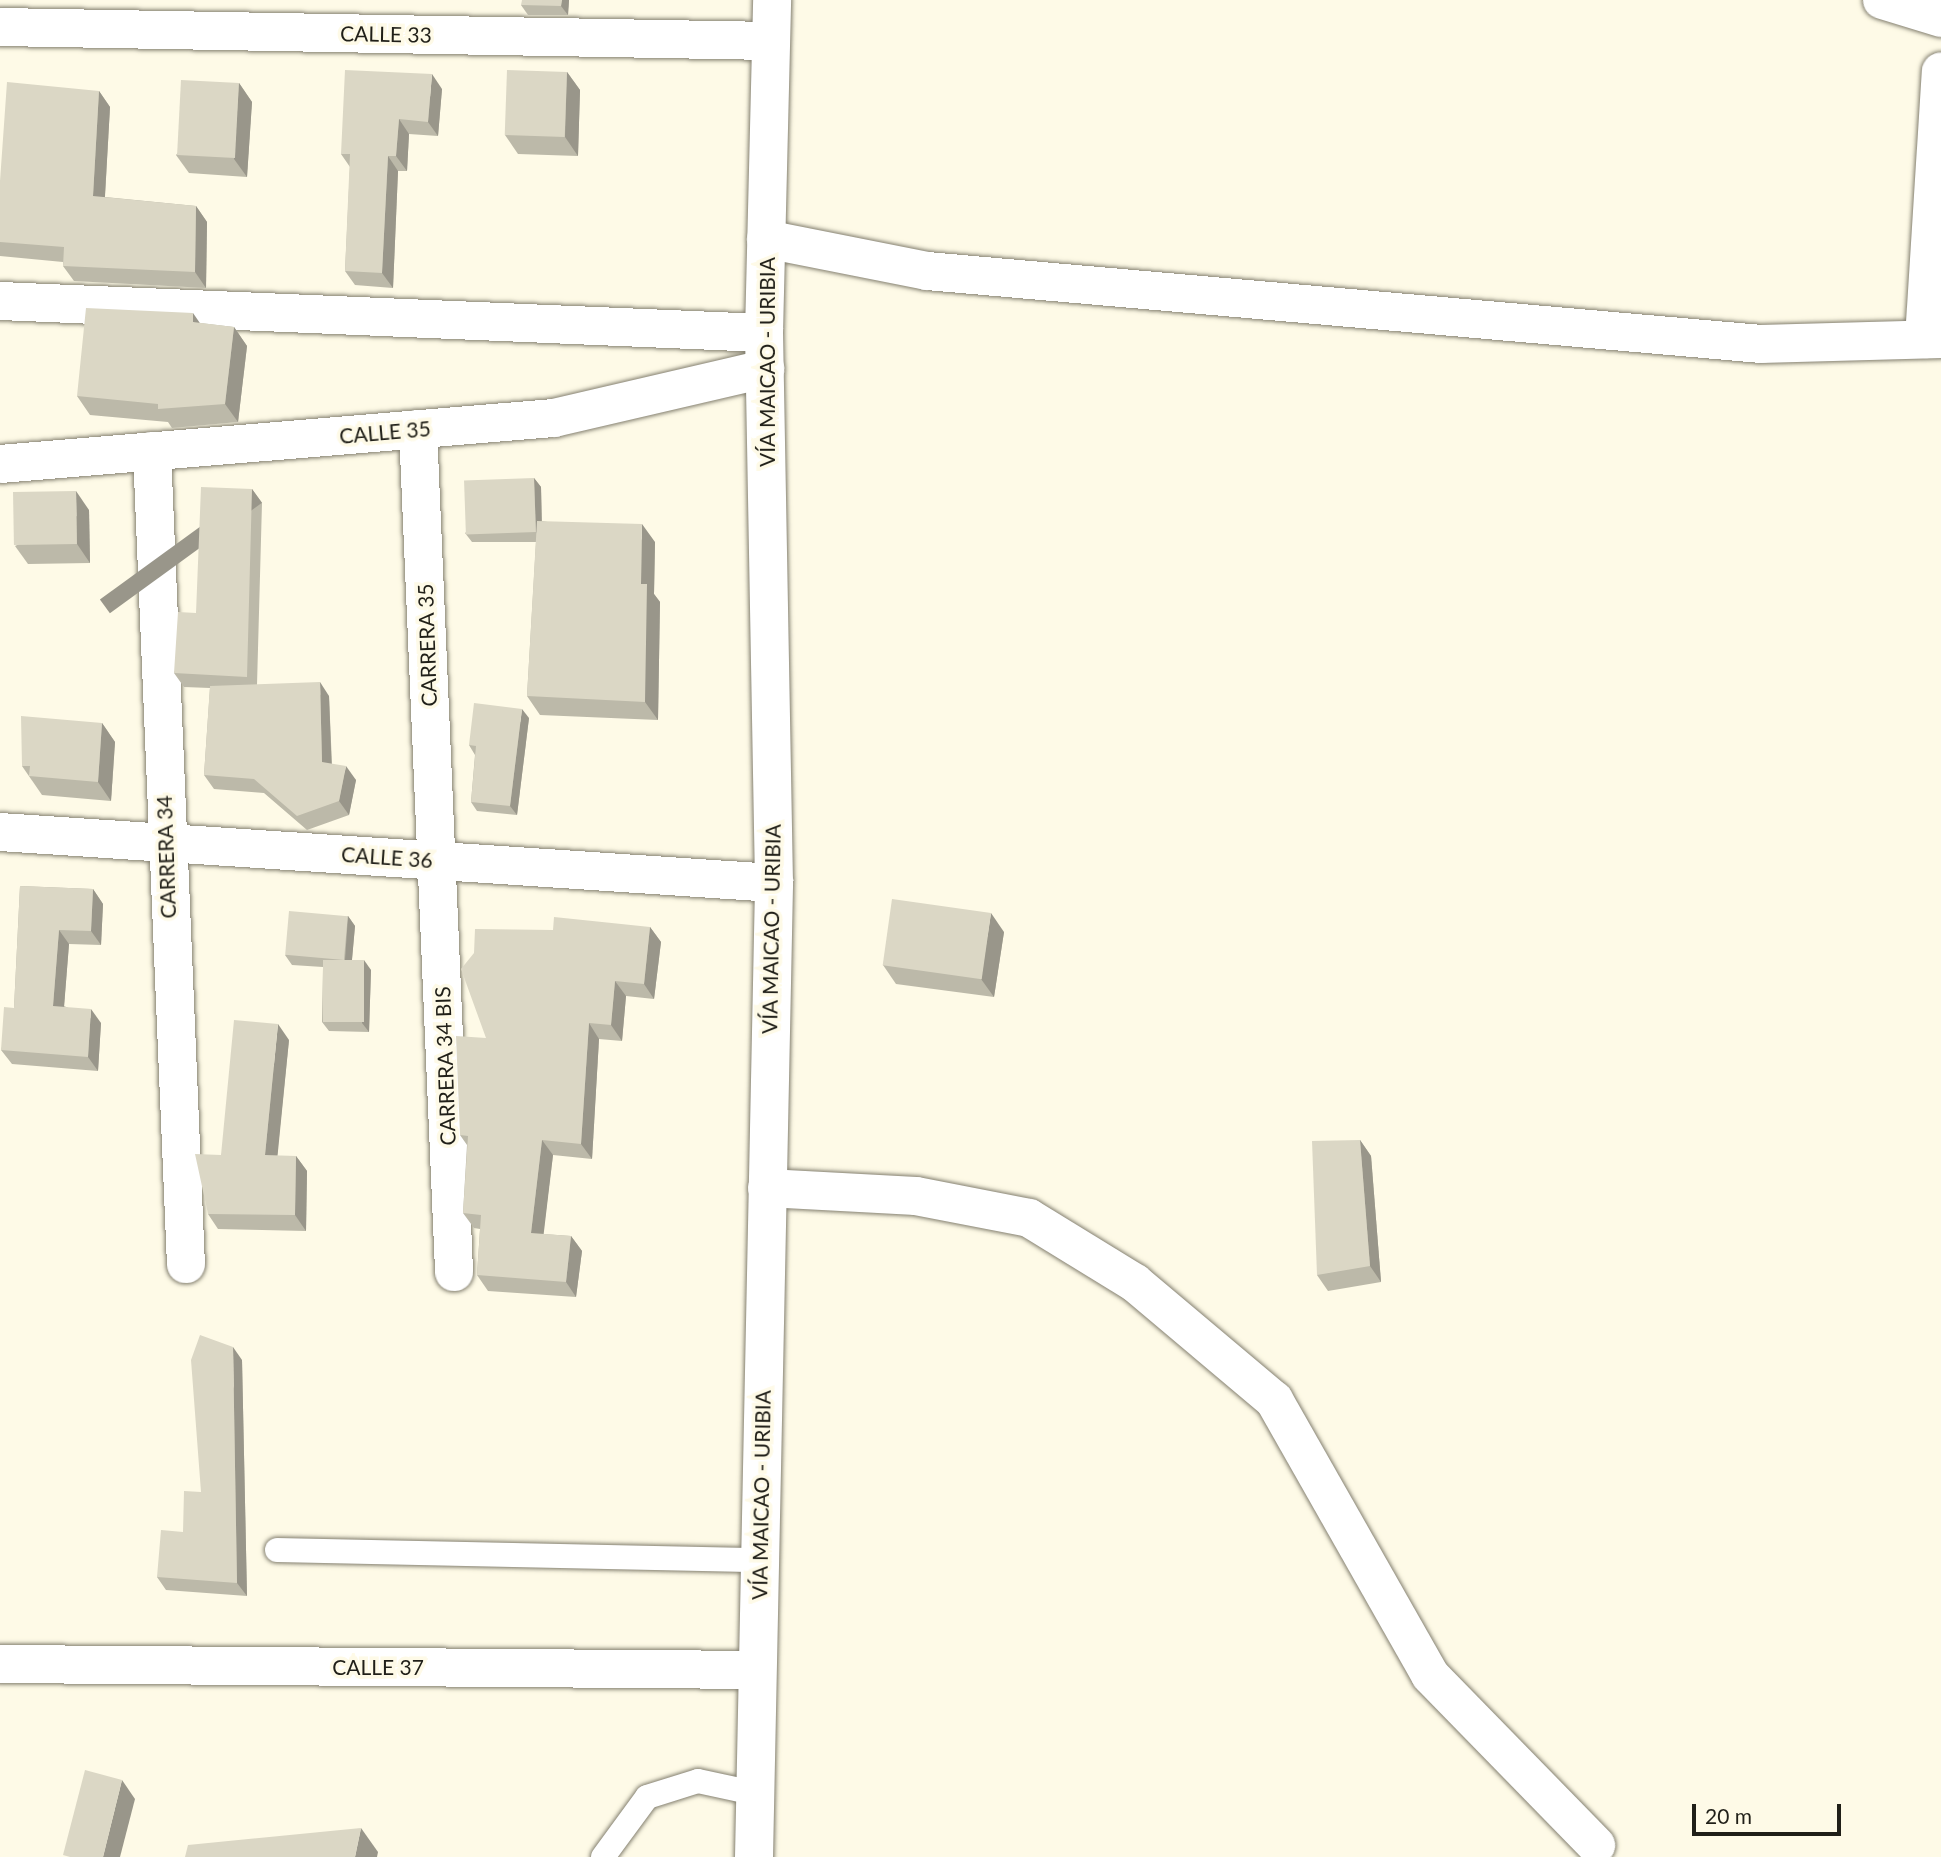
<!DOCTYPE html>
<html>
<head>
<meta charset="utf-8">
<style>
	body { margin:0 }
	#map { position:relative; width:1941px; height:1857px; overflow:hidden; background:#fefae7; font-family:Lato,sans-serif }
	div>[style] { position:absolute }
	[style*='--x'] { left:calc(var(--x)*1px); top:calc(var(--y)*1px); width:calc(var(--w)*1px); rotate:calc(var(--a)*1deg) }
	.roads { filter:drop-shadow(0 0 2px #848070) drop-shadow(0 0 2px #848070) }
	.service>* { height:24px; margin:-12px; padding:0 12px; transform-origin:12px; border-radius:12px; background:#fff }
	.minor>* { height:38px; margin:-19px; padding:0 19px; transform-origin:19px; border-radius:19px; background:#fff }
	.tertiary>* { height:38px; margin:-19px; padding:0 19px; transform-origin:19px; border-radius:19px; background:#fff }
	.wall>* { inset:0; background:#bcb9a9 }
	.shaded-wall>* { inset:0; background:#99968a; transform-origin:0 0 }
	.building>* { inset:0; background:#dbd7c5; transform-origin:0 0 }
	span { translate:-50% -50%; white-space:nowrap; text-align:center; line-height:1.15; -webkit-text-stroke:7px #fefae7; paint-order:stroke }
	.street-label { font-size:21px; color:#201f18 }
	.scale { position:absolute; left:1692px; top:1804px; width:149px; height:32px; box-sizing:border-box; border:4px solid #201f18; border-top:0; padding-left:9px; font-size:21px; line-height:24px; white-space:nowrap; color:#201f18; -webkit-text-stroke:5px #fefae7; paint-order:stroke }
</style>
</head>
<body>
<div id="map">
	<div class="roads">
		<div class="service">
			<i style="--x:277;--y:1550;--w:484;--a:1.2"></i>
			<i style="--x:603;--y:1857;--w:74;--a:-53.7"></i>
			<i style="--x:647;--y:1797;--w:53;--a:-17.4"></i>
			<i style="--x:698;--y:1781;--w:57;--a:12.1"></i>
		</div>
		<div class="minor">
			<i style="--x:1882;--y:0;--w:62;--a:17"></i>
			<i style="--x:0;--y:27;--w:771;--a:1.04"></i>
			<i style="--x:766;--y:239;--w:164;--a:11.2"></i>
			<i style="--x:927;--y:271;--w:837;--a:5"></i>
			<i style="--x:1761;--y:344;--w:180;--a:-1.6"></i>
			<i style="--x:0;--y:301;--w:765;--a:2.4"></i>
			<i style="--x:1924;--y:339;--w:268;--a:-86.4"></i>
			<i style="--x:418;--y:429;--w:844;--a:87.55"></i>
			<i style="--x:152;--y:451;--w:814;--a:87.61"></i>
			<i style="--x:0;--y:464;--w:556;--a:-4.75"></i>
			<i style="--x:554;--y:418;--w:217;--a:-13.1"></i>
			<i style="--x:0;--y:832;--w:776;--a:3.77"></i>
			<i style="--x:767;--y:1188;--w:149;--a:3.1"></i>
			<i style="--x:916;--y:1196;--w:115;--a:11"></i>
			<i style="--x:1029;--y:1218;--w:124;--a:31.5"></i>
			<i style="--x:1135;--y:1283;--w:182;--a:40.1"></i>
			<i style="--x:1274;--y:1400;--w:316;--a:60.4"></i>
			<i style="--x:1430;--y:1675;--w:238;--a:45.7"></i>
			<i style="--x:0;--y:1664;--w:757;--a:0.45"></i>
		</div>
		<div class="tertiary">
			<i style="--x:754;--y:1857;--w:974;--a:-88.82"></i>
			<i style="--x:774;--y:883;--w:550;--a:-91.04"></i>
			<i style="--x:764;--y:333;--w:333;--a:-88.6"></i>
		</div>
	</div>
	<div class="wall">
		<i style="clip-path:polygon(569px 0,568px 15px,528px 15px,521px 5px)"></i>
		<i style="clip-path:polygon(567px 72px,580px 90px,578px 156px,518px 154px,505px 135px)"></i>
		<i style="clip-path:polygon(239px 83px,252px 102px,247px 177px,189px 173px,176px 155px)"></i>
		<i style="clip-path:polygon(442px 89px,438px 136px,409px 134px,407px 171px,398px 171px,393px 288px,355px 285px,345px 271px,350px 167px,341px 154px)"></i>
		<i style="clip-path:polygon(99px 91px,110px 107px,105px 197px,196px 206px,207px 222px,206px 288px,74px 281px,63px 266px,63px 262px,0 256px,0 181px)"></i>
		<i style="clip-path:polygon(200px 323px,234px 327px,247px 346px,238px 422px,172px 428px,168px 422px,90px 415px,77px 396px)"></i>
		<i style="clip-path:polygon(534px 478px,541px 487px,542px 521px,655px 542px,654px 594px,660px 602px,658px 720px,540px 715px,527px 696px,536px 542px,472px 542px,465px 533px)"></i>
		<i style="clip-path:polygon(252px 489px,262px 503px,257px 685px,329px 696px,332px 764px,356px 780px,349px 815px,307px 830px,264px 793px,214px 789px,204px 775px,210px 688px,184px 687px,174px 673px,196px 613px)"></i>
		<i style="clip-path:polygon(89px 510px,90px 563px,28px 564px,15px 546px)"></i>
		<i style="clip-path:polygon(529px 718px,517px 815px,477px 811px,471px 802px,475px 755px,469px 745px)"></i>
		<i style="clip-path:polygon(102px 723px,115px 742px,111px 801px,42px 795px,22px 766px)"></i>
		<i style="clip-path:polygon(20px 886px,93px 889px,103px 904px,101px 945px,69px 944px,64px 1006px,101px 1023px,98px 1071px,12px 1064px,1px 1050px,14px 1008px)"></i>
		<i style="clip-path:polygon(348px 916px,355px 926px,352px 960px,371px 970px,369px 1032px,329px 1031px,322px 1022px,323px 967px,292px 965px,285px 955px)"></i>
		<i style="clip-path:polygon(650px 927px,661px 942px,654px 999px,626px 996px,622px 1041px,599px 1039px,592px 1159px,553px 1155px,543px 1234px,571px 1236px,582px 1251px,576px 1297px,488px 1291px,477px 1275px,480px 1229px,474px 1228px,463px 1213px,467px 1145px,460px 1135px,486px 1038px,553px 930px)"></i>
		<i style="clip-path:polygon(1004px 932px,994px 997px,896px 984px,883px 965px)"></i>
		<i style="clip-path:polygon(289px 1040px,277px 1156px,296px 1156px,307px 1171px,306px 1231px,218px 1229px,208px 1214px,221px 1155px)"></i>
		<i style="clip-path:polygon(1360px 1140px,1371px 1156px,1381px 1282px,1328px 1291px,1317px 1275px)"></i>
		<i style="clip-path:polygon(242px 1360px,247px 1596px,166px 1590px,157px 1577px,183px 1532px,201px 1492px)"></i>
	</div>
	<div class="shaded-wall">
		<i style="clip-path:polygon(562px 0,569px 0,568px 15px,561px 6px)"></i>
		<i style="clip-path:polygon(567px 72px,580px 90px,578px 156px,565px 137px)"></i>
		<i style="clip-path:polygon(432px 74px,442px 89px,438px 136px,428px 122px)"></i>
		<i style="clip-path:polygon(239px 83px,252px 102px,247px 177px,234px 159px)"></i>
		<i style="clip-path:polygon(99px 91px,110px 107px,104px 212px,93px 196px)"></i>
		<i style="clip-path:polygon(399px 119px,409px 134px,407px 171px,396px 156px)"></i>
		<i style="clip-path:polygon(388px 156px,398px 171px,393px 288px,382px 273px)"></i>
		<i style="clip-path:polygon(196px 206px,207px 222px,206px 288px,195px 272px)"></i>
		<i style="clip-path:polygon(193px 313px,206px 332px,193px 322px)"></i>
		<i style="clip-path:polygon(234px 327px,247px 346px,238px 422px,225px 404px)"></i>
		<i style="clip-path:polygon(534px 478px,541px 487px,542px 542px,536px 532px)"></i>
		<i style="left:252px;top:489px;width:17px;height:188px;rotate:54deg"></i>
		<i style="clip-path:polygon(76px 491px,89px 510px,90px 563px,77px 544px)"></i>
		<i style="clip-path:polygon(642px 524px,655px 542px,654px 594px,660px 602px,658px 720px,645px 702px,641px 584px)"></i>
		<i style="clip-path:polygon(320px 682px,329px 696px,332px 776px,322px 762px)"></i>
		<i style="clip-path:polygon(522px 709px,529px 718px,517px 815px,510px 806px)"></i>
		<i style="clip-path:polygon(102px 723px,115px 742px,111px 801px,98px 782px)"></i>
		<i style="clip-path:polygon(346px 766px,356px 780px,349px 815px,339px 801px)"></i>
		<i style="clip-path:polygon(93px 889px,103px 904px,101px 945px,91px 931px)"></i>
		<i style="clip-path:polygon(991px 913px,1004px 932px,994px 997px,981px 979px)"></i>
		<i style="clip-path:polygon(348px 916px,355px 926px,351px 970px,345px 960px)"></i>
		<i style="clip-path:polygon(650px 927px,661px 942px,654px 999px,644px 984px)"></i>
		<i style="clip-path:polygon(59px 930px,69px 944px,63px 1020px,53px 1006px)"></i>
		<i style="clip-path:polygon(364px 960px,371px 970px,369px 1032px,362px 1023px)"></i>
		<i style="clip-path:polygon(615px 981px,626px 996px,622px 1041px,611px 1025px)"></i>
		<i style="clip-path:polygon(91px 1009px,101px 1023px,98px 1071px,88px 1057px)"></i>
		<i style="clip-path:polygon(589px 1023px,599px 1039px,592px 1159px,581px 1144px)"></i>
		<i style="clip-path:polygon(278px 1024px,289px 1040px,276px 1171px,265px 1155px)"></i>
		<i style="clip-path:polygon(542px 1140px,553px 1155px,542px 1248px,531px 1233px)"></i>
		<i style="clip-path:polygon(1360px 1140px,1371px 1156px,1381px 1282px,1370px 1266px)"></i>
		<i style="clip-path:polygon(296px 1156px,307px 1171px,306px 1231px,295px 1215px)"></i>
		<i style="clip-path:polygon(571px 1236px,582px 1251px,576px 1297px,566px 1282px)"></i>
		<i style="clip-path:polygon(233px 1347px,242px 1360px,247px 1596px,237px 1583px)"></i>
		<i style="clip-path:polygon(122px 1780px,135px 1799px,120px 1857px,103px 1857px)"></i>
		<i style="clip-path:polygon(361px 1828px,378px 1852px,377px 1857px,355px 1857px)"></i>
	</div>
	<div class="building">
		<i style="clip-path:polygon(522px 0,562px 0,561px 6px,521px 5px)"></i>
		<i style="clip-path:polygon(345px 70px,432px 74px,428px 122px,399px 119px,396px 156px,388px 156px,382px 273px,345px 271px,350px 154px,341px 154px)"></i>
		<i style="left:507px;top:70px;width:60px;height:65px;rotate:2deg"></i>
		<i style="left:181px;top:80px;width:58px;height:75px;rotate:3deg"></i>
		<i style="clip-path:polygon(7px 82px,99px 91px,93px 196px,196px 206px,195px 272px,63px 266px,64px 247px,0 242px,0 181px)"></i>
		<i style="clip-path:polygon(86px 308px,193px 313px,193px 322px,234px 327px,225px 404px,158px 409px,158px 404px,77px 396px)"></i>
		<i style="left:534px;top:478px;width:54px;height:70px;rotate:88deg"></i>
		<i style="clip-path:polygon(201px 487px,252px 489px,247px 677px,174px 673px,178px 612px,196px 613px)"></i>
		<i style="left:76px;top:491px;width:53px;height:63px;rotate:89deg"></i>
		<i style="clip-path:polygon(537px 521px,642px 524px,641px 584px,647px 584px,645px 702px,527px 696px)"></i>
		<i style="clip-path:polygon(320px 682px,322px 762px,346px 766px,339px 801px,297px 816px,254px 779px,204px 775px,210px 686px)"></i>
		<i style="clip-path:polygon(474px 703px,522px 709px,510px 806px,471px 802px,476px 746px,469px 745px)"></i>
		<i style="clip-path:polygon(21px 716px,102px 723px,98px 782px,29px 776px,30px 766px,22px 766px)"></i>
		<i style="clip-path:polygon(20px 886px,93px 889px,91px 931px,59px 930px,53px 1006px,91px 1009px,88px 1057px,1px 1050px,4px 1007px,14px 1008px)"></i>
		<i style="left:892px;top:899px;width:100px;height:67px;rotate:8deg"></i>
		<i style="left:289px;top:911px;width:59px;height:44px;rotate:5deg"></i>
		<i style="clip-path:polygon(554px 917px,650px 927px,644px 984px,615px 981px,611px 1025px,589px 1023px,581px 1144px,542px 1140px,531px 1233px,571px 1236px,566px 1282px,477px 1275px,481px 1215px,463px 1213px,468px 1136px,460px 1135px,456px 1036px,486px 1038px,461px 969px,474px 953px,475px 929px,553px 930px)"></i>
		<i style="left:323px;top:960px;width:41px;height:62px"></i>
		<i style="clip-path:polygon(234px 1020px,278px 1024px,265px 1155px,296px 1156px,295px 1215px,208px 1214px,195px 1154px,221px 1155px)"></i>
		<i style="clip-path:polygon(1360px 1140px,1370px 1266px,1317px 1275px,1312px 1141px)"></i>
		<i style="clip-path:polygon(200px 1335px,233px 1347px,237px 1583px,157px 1577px,161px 1530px,183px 1532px,184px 1491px,201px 1492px,191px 1360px)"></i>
		<i style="clip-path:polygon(85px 1770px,122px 1780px,103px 1857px,70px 1857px,63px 1855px)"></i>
		<i style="clip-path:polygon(361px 1828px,355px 1857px,185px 1857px,188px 1845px)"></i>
	</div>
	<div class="street-label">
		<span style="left:386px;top:34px;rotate:1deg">CALLE 33</span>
		<span style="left:767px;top:362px;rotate:-90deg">VÍA MAICAO - URIBIA</span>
		<span style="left:385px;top:432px;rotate:-5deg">CALLE 35</span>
		<span style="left:427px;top:645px;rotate:-92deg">CARRERA 35</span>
		<span style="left:166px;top:857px;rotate:-92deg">CARRERA 34</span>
		<span style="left:387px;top:857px;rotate:4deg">CALLE 36</span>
		<span style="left:771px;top:929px;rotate:-89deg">VÍA MAICAO - URIBIA</span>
		<span style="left:445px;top:1066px;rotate:-92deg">CARRERA 34 BIS</span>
		<span style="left:761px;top:1495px;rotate:-89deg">VÍA MAICAO - URIBIA</span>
		<span style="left:378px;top:1667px">CALLE 37</span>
	</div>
	<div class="scale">20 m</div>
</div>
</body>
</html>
